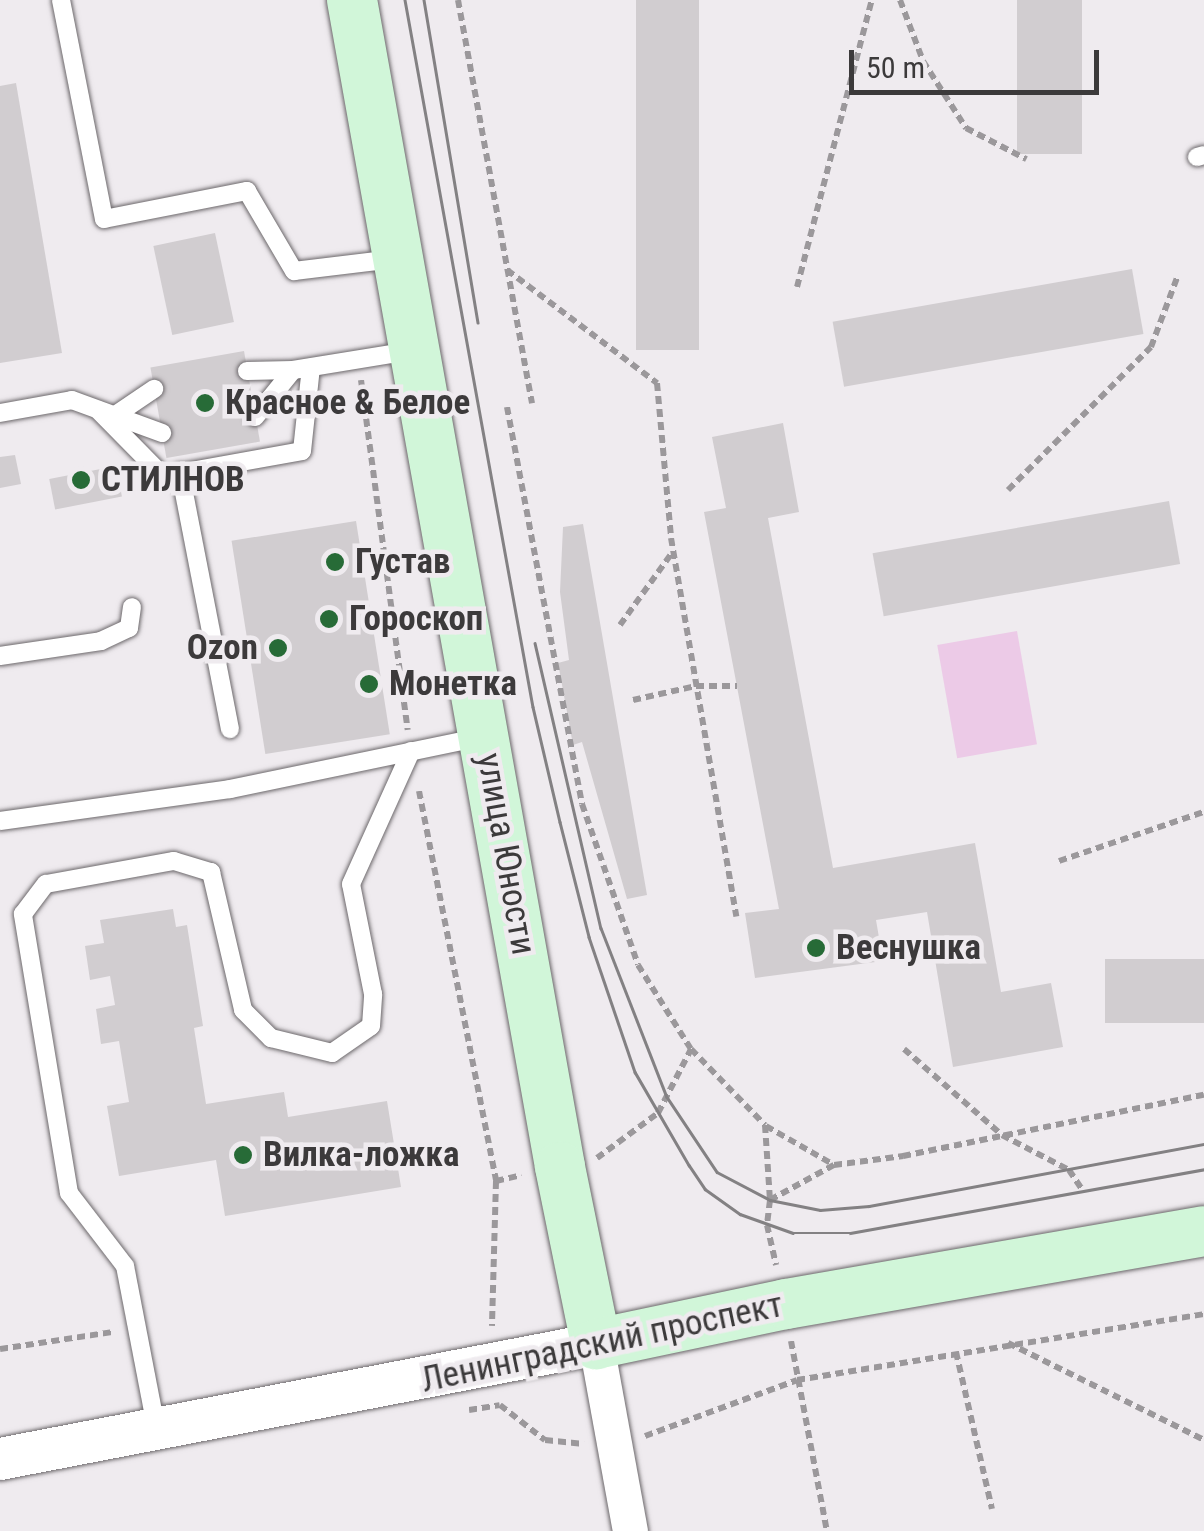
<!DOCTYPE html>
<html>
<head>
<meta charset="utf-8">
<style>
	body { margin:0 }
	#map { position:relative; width:1204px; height:1531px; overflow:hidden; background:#efebef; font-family:"Roboto Condensed",sans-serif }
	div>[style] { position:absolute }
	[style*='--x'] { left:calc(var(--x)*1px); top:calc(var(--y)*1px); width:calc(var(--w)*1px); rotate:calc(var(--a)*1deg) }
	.green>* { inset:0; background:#eccae7; transform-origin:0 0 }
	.building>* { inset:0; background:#d1cdd0; transform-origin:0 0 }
	.path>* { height:6px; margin-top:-3px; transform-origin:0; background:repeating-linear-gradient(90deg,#9b989b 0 8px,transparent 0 13px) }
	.roads { filter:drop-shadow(0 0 2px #6c686b) drop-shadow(0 0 2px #6c686b) }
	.service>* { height:18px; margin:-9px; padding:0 9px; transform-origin:9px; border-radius:9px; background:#fff }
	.minor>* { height:35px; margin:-17.5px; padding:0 17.5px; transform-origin:17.5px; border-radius:17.5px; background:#fff }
	.tertiary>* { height:42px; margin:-21px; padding:0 21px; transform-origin:21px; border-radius:21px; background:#fff }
	.secondary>* { height:50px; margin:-25px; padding:0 25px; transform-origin:25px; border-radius:25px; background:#d1f6d9 }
	.tram>* { height:2.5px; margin:-1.25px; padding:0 1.25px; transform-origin:1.25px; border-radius:1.25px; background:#838183 }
	.dots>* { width:28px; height:28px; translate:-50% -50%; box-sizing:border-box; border:5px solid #efebef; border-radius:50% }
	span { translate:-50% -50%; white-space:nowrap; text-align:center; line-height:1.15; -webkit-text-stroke:9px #efebef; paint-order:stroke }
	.poi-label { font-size:35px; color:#3c3a3b; font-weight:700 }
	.left { translate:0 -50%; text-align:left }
	.right { translate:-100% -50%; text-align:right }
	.street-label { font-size:35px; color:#3c3a3b }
	.scale { position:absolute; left:849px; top:50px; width:250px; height:45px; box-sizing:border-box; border:5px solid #3c3a3b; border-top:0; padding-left:12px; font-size:30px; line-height:35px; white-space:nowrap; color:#3c3a3b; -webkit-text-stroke:8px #efebef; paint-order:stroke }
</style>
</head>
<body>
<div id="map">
	<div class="green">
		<i style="left:1017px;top:631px;width:115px;height:81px;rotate:80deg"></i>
	</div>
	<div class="building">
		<i style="left:636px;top:0;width:63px;height:350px"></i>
		<i style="left:1017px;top:0;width:65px;height:154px"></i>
		<i style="clip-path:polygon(16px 83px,62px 353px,0 363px,0 86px)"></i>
		<i style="left:215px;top:233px;width:91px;height:63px;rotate:78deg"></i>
		<i style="left:1132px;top:269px;width:66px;height:304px;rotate:80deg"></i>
		<i style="left:244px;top:351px;width:92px;height:95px;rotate:80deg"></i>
		<i style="clip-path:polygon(783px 423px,799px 512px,768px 518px,833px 868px,975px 843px,1001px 992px,1051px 983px,1063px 1047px,953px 1067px,927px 912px,876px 920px,883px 961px,755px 978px,745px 913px,779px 909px,704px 512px,726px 508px,712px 437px)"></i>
		<i style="clip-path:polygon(15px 455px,21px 484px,0 488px,0 457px)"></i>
		<i style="left:116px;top:466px;width:31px;height:68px;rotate:79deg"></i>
		<i style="left:1169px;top:501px;width:64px;height:301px;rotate:80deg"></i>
		<i style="left:356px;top:521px;width:216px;height:126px;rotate:81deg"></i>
		<i style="clip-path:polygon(583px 524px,647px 895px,627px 899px,582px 742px,573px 745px,558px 663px,569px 660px,560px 592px,563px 527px)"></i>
		<i style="clip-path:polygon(173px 909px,176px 927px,187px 925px,203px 1026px,194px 1028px,206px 1104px,284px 1092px,288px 1117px,387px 1101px,401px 1187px,225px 1216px,216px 1160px,119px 1176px,107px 1106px,129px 1102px,119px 1041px,101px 1044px,96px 1009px,115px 1005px,110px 976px,90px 980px,85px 946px,104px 943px,100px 920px)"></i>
		<i style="left:1204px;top:959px;width:64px;height:99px;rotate:90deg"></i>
	</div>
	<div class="path">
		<i style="--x:458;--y:0;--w:410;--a:79.6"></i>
		<i style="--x:900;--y:0;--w:65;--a:69.3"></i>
		<i style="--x:923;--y:61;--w:80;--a:57.3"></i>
		<i style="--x:966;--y:128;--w:68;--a:27.3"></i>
		<i style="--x:507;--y:270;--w:188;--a:37"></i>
		<i style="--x:657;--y:383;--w:156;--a:84.8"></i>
		<i style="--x:671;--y:538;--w:384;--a:80.2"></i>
		<i style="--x:797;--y:287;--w:297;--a:-75.4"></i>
		<i style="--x:361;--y:380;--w:353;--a:82.4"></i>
		<i style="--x:507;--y:407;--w:404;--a:79.3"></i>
		<i style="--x:582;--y:804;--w:170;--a:70.8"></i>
		<i style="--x:638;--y:965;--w:99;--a:57.8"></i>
		<i style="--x:691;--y:1049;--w:106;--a:45.8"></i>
		<i style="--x:765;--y:1125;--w:75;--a:86.2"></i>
		<i style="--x:770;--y:1200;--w:25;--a:97"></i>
		<i style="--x:767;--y:1225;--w:41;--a:77.3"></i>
		<i style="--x:1008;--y:490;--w:202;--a:-45"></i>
		<i style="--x:1151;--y:347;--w:77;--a:-69.4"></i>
		<i style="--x:620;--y:625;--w:89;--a:-54.2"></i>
		<i style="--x:633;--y:700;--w:65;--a:-12.5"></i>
		<i style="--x:696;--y:686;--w:41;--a:0"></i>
		<i style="--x:419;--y:791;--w:398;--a:78.8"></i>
		<i style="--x:496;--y:1181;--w:145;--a:91.6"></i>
		<i style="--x:1059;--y:861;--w:153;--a:-18.7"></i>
		<i style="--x:904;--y:1049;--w:130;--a:41.3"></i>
		<i style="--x:1002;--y:1135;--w:76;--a:27.6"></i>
		<i style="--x:1069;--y:1170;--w:25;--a:56"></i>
		<i style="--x:766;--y:1126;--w:78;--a:29.8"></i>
		<i style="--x:597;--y:1158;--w:76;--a:-36.4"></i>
		<i style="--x:658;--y:1113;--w:72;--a:-62.7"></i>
		<i style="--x:496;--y:1181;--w:26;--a:-13"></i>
		<i style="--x:770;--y:1200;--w:73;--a:-28.7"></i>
		<i style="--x:834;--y:1165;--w:70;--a:-7.4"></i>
		<i style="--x:903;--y:1156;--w:307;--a:-11.5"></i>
		<i style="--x:791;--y:1341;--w:193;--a:79.3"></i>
		<i style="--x:1008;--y:1343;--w:219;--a:26.3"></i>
		<i style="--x:0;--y:1349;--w:113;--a:-8.6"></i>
		<i style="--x:956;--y:1352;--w:161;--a:77.1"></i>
		<i style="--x:469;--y:1410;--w:31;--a:-9"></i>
		<i style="--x:500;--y:1405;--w:57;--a:37.9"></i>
		<i style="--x:545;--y:1440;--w:39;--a:6"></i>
		<i style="--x:645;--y:1436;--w:162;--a:-20.2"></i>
		<i style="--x:797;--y:1380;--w:412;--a:-9.2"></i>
	</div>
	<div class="roads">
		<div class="service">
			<i style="--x:61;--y:0;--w:223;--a:78.9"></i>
			<i style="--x:104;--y:219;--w:146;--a:-11.1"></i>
			<i style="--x:247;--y:191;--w:93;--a:59.6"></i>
			<i style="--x:294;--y:271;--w:100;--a:-6.9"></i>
			<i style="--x:1197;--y:157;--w:7;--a:-16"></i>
			<i style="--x:247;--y:371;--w:46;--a:-1.2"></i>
			<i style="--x:293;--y:370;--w:119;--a:-9.2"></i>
			<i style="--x:98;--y:410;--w:93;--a:45.4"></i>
			<i style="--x:163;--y:476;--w:141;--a:-10.2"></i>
			<i style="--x:302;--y:451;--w:84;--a:-83.9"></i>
			<i style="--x:0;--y:413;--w:73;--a:-10.2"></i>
			<i style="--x:72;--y:400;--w:96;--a:20.1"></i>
			<i style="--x:117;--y:414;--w:45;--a:-34"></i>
			<i style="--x:255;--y:417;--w:60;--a:-51"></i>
			<i style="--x:180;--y:472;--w:262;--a:79"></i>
			<i style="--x:0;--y:656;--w:102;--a:-8.4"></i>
			<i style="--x:101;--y:641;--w:31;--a:-25"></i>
			<i style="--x:129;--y:628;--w:21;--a:-82"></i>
			<i style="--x:0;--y:821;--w:232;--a:-7.9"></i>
			<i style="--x:230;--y:789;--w:255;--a:-11.7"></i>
			<i style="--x:157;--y:1432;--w:169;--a:-100.9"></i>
			<i style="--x:125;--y:1266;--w:92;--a:-127.5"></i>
			<i style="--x:69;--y:1193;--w:283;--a:-99.4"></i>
			<i style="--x:23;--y:914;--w:38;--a:-53"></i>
			<i style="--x:46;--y:884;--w:130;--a:-10.2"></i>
			<i style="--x:174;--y:861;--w:39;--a:17"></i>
			<i style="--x:211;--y:872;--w:142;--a:76.9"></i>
			<i style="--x:243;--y:1010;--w:40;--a:45"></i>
			<i style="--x:271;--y:1038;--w:63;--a:13.8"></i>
			<i style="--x:332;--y:1053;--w:47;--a:-34.7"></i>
			<i style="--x:371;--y:1026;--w:32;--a:-86"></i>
			<i style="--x:373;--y:994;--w:112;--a:-101.3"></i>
			<i style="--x:351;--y:884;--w:146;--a:-65.7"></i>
		</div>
		<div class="minor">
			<i style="--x:596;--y:1344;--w:190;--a:79.7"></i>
		</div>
		<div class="tertiary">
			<i style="--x:0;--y:1459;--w:607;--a:-10.92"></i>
		</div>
		<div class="secondary">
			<i style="--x:352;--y:0;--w:1185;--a:79.89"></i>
			<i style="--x:560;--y:1167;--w:181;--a:78.5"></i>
			<i style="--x:596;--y:1344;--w:194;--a:-11.9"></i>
			<i style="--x:786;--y:1304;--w:424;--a:-9.9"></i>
		</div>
	</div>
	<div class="tram">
		<i style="--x:405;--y:0;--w:718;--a:79.74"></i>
		<i style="--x:533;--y:707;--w:118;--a:76.8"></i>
		<i style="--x:560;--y:822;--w:119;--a:75.8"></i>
		<i style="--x:589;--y:937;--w:143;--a:71.2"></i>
		<i style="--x:635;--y:1072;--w:108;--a:59.9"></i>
		<i style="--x:689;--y:1165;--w:29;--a:56"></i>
		<i style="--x:705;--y:1189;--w:43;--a:35.5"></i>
		<i style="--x:740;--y:1214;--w:56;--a:19.7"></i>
		<i style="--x:793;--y:1233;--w:57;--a:0"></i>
		<i style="--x:850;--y:1233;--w:360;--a:-10.2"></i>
		<i style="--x:424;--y:0;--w:327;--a:80.5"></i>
		<i style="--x:535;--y:643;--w:293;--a:77"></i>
		<i style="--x:601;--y:928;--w:181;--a:68.7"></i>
		<i style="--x:667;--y:1097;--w:90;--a:56.3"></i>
		<i style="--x:717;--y:1172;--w:60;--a:27.8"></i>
		<i style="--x:770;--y:1200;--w:51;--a:11.3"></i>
		<i style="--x:820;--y:1210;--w:49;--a:-4.7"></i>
		<i style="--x:869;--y:1206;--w:341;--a:-10.5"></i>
	</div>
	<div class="dots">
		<i style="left:205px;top:403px;background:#276b37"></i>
		<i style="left:81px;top:480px;background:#276b37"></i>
		<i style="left:335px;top:562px;background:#276b37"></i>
		<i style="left:329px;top:619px;background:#276b37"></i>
		<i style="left:278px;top:648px;background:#276b37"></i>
		<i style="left:369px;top:684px;background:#276b37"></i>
		<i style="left:816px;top:948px;background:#276b37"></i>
		<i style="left:243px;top:1155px;background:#276b37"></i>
	</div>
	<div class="poi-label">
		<span class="left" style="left:225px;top:403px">Красное &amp; Белое</span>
		<span class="left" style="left:101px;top:480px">СТИЛНОВ</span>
		<span class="left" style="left:355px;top:562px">Густав</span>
		<span class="left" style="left:349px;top:619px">Гороскоп</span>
		<span class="right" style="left:258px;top:648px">Ozon</span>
		<span class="left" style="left:389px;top:684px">Монетка</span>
		<span class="left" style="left:836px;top:948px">Веснушка</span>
		<span class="left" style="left:263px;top:1155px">Вилка-ложка</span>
	</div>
	<div class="street-label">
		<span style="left:506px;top:854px;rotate:80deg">улица Юности</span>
		<span style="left:602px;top:1343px;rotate:-12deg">Ленинградский проспект</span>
	</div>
	<div class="scale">50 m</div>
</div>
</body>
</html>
